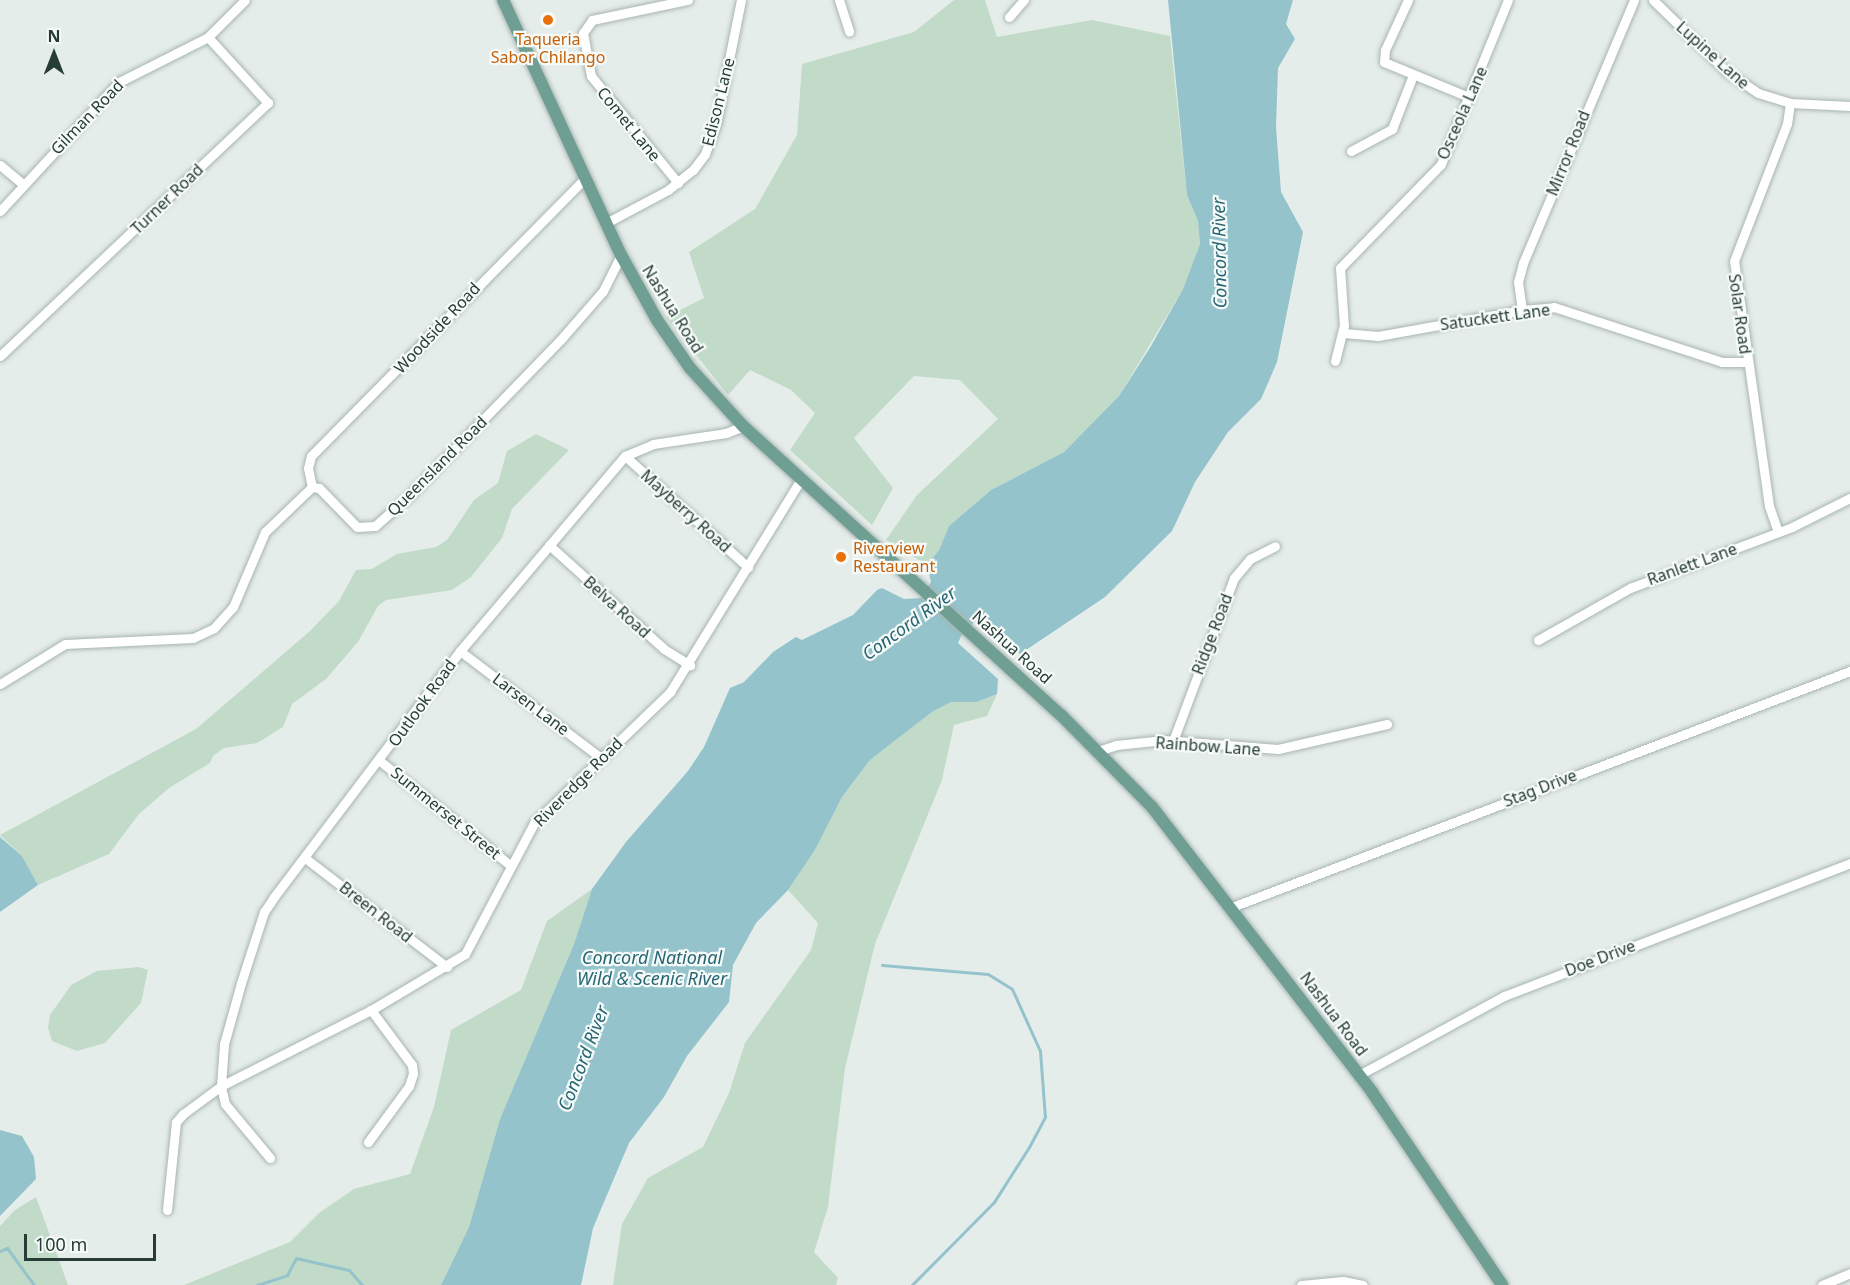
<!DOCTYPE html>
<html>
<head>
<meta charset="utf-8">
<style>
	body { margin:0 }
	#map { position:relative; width:1850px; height:1285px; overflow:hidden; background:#e5edea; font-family:"Noto Sans",sans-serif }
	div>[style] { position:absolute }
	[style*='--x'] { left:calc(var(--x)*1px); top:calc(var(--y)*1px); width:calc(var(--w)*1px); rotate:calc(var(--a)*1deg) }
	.green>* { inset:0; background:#c1dbc8 }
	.water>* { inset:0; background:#94c3cc }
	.stream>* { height:3px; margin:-1.5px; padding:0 1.5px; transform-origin:1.5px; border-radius:1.5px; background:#94c3cc }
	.roads { filter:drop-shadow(0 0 2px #a8b5b1) drop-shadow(0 0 2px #a8b5b1) }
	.minor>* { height:9px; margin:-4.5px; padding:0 4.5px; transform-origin:4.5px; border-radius:4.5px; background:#fff }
	.major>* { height:12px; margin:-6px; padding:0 6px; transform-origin:6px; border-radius:6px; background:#6f9e92 }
	.dots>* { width:16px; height:16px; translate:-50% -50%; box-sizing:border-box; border:3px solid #f6faf8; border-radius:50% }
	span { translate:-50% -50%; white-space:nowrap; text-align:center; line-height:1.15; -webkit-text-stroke:4.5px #f6faf8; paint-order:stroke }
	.food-label { font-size:16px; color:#c56008 }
	.left { translate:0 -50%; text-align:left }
	.street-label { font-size:16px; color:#263d37 }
	.water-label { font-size:18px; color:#266673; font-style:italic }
	.north { position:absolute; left:24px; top:24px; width:60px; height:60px; -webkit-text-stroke:4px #f6faf8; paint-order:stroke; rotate:0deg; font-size:16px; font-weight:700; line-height:24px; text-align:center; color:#263d37 }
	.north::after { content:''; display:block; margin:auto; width:21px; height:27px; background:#263d37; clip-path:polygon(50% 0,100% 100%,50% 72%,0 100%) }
	.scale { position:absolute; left:24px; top:1234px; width:132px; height:27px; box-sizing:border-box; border:3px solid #263d37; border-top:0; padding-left:8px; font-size:18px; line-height:21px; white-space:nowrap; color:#263d37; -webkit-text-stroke:4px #f6faf8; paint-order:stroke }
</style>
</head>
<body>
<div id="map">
	<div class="green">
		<i style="clip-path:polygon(954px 0,985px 0,997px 37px,1092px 20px,1170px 36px,1187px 195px,1198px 221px,1200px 244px,1183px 289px,1119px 396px,1064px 452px,991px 490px,949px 526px,939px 550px,927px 565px,886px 540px,917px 495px,998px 419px,960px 380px,914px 376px,854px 438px,893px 488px,872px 525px,790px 450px,815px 413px,791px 390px,750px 370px,728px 395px,666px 317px,704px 298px,689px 252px,755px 209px,797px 135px,802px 64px,914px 32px)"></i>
		<i style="clip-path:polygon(536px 434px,569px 450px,512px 509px,502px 538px,471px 577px,452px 590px,386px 600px,378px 606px,358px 642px,326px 679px,292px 704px,283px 727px,257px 743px,224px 748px,213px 756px,210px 763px,169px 788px,139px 814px,109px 854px,38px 885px,22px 856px,0 835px,196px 729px,310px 631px,339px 601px,356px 570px,372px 569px,397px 554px,436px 547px,447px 540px,474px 500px,498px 483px,507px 451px)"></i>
		<i style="clip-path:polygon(997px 694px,987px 716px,954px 725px,942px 780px,875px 944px,845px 1068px,828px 1207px,814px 1252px,838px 1278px,836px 1285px,613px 1285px,622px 1224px,648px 1178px,703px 1147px,729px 1093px,745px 1043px,811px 950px,818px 923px,788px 890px,815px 850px,842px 797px,870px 760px,932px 712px,951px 702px,977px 702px)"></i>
		<i style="clip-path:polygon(592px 889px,574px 944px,500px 1119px,469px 1227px,441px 1285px,184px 1285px,290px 1242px,319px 1213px,354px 1189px,410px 1174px,434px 1107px,451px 1030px,521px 990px,547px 921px)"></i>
		<i style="clip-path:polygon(139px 967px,148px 970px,141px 1003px,105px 1043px,77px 1051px,52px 1041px,48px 1028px,50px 1015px,71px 985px,97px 971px)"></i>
		<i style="clip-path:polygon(36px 1197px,68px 1285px,0 1285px,0 1226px,15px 1210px)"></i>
	</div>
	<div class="water">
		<i style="clip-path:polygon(1168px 0,1293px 0,1286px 24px,1295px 39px,1278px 68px,1276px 127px,1281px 192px,1303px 232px,1277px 362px,1261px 399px,1228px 432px,1195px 482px,1172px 531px,1105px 597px,1020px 654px,977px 619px,961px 636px,958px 643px,998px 679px,997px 694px,977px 702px,951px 702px,932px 712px,870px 760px,842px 797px,815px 850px,788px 890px,756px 923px,733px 965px,729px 1002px,687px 1056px,664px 1097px,629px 1143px,593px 1228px,581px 1285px,441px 1285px,469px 1227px,500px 1119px,574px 944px,592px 889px,626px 842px,688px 771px,704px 747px,730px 688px,744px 682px,773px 652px,796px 637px,802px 640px,853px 615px,877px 590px,882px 588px,904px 599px,921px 598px,931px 582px,927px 565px,939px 550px,949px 526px,991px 490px,1064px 452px,1119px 396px,1151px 346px,1183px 289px,1200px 244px,1198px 221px,1187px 195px)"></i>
		<i style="clip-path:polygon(0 837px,22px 856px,38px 885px,0 912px)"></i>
		<i style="clip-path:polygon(0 1130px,22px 1136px,34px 1157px,36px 1179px,0 1216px)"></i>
	</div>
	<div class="stream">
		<i style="--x:882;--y:965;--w:106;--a:4.9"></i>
		<i style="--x:988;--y:974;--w:28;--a:32"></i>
		<i style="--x:1012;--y:989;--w:68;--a:65.7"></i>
		<i style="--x:1040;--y:1051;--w:66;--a:85.7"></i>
		<i style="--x:1045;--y:1117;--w:34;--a:118"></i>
		<i style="--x:1029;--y:1147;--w:65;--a:122.5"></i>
		<i style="--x:994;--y:1202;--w:117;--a:134.7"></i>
		<i style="--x:0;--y:1251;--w:8;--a:-23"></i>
		<i style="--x:7;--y:1248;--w:46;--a:53.9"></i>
		<i style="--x:257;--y:1285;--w:32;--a:-18"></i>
		<i style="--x:287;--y:1275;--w:19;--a:-62"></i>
		<i style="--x:296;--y:1258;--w:54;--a:12.8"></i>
		<i style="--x:349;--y:1270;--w:20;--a:49"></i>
	</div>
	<div class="roads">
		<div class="minor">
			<i style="--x:839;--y:0;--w:33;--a:72"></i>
			<i style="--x:1408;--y:0;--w:55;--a:114.7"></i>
			<i style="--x:1385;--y:50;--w:12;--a:95"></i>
			<i style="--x:1384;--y:62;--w:92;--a:22.4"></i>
			<i style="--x:1653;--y:0;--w:103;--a:44.2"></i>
			<i style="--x:1727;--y:72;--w:37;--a:34"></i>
			<i style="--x:1758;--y:93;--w:34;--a:17"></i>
			<i style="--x:1790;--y:103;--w:60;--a:2.9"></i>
			<i style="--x:1009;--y:17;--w:23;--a:-49"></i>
			<i style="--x:1351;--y:151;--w:47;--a:-28.2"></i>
			<i style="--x:1392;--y:129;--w:58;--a:-68.7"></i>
			<i style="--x:0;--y:165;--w:30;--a:40"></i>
			<i style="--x:678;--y:183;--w:138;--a:-129.1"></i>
			<i style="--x:591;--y:76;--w:44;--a:-100.5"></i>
			<i style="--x:583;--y:33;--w:16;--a:-55"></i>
			<i style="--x:592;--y:20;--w:98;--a:-11.8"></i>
			<i style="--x:0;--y:211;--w:176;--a:-47.3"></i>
			<i style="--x:119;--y:82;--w:100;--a:-26.8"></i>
			<i style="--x:208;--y:37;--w:52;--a:-45"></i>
			<i style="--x:606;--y:223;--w:70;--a:-28"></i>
			<i style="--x:668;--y:190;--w:32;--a:-39"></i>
			<i style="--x:693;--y:170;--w:20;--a:-53"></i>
			<i style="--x:705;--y:154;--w:32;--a:-70"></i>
			<i style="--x:716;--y:124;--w:126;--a:-78.6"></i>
			<i style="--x:1522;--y:310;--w:28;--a:-98"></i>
			<i style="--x:1518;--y:282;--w:20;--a:-75"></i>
			<i style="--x:1523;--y:263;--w:285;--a:-67.1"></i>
			<i style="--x:1344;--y:333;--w:34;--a:5"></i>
			<i style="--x:1378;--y:336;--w:146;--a:-10.2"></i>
			<i style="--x:1522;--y:310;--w:32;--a:-5"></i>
			<i style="--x:1554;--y:307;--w:177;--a:18.1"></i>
			<i style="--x:1722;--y:362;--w:25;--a:0"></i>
			<i style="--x:0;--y:356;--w:369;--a:-43.4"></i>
			<i style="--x:268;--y:103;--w:89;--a:-132.3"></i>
			<i style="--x:1335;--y:361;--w:36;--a:-76"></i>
			<i style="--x:1344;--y:326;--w:58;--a:-93.9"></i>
			<i style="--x:1340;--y:268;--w:145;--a:-45.8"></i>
			<i style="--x:1441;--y:164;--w:177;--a:-67.8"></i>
			<i style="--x:625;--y:456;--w:166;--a:42.1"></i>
			<i style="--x:312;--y:487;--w:19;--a:-102"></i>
			<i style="--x:308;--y:468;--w:12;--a:-76"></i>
			<i style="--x:311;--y:456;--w:390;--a:-45.4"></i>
			<i style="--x:1778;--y:532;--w:28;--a:-109"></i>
			<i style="--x:1769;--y:506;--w:247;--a:-98.1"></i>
			<i style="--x:1734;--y:261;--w:147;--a:-68.9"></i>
			<i style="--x:1787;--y:124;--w:21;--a:-82"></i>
			<i style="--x:549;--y:545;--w:155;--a:42.1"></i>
			<i style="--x:664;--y:649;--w:31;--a:32"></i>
			<i style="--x:1538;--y:640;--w:106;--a:-29.5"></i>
			<i style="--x:1630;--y:588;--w:173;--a:-20.6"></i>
			<i style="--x:1792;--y:527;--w:65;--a:-26.6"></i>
			<i style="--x:460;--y:651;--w:177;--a:37.2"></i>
			<i style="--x:0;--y:684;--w:76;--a:-31.6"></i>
			<i style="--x:65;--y:644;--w:128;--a:-2.7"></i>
			<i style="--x:193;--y:638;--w:23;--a:-25"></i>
			<i style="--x:214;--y:628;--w:28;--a:-48"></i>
			<i style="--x:233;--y:607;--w:82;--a:-66.9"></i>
			<i style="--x:265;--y:532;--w:65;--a:-43.8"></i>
			<i style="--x:312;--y:487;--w:7;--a:8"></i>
			<i style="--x:319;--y:488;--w:54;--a:45.7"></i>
			<i style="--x:357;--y:527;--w:18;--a:-3"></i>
			<i style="--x:375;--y:526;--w:44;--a:-41.3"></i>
			<i style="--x:408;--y:497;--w:221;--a:-45.9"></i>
			<i style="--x:562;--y:338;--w:62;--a:-48.9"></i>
			<i style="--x:603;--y:291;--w:40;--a:-63.4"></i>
			<i style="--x:1173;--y:741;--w:174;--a:-69.5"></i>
			<i style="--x:1234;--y:578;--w:25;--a:-50"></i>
			<i style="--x:1250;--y:559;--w:28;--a:-27"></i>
			<i style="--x:1098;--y:751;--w:19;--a:-18"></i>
			<i style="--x:1116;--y:745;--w:48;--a:-5.9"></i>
			<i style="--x:1164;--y:740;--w:114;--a:4.5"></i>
			<i style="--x:1278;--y:749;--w:112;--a:-12.9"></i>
			<i style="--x:380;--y:761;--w:168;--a:38.7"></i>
			<i style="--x:305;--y:858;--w:179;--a:37.5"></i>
			<i style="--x:1232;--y:907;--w:662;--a:-20.9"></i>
			<i style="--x:1359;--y:1075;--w:165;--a:-28.6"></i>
			<i style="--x:1504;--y:996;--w:371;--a:-21"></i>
			<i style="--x:368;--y:1142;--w:69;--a:-53.8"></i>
			<i style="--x:409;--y:1086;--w:13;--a:-72"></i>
			<i style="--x:413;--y:1074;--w:9;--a:-96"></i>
			<i style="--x:412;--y:1065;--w:69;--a:-126.7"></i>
			<i style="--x:270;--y:1158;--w:70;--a:-129.8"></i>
			<i style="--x:225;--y:1104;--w:18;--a:-103"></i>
			<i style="--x:221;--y:1086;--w:42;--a:-85.9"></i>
			<i style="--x:224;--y:1044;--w:63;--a:-74.4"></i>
			<i style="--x:241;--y:983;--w:75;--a:-72.1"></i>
			<i style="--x:264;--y:912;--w:18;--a:-56"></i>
			<i style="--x:274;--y:897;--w:308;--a:-52.9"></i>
			<i style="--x:460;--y:651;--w:255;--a:-49.8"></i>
			<i style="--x:625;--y:456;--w:30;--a:-23"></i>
			<i style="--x:653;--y:444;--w:74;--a:-8.6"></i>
			<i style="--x:726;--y:433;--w:18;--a:-22"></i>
			<i style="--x:167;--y:1210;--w:88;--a:-84.2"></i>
			<i style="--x:176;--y:1122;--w:11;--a:-49"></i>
			<i style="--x:183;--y:1114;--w:47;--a:-36.4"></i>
			<i style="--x:221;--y:1086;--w:168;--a:-26.9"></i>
			<i style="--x:371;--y:1010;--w:109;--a:-30.8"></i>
			<i style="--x:465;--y:954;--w:148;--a:-62.2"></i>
			<i style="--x:534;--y:823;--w:189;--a:-43.9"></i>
			<i style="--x:670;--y:692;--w:250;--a:-58.4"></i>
			<i style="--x:1301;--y:1285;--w:42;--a:-5.4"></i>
			<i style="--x:1343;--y:1281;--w:20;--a:11"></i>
			<i style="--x:1822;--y:1285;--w:30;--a:-23"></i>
		</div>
		<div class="major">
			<i style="--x:503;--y:0;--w:281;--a:65.2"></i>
			<i style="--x:621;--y:255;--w:74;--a:61"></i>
			<i style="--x:657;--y:320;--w:58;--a:55.5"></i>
			<i style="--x:690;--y:368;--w:79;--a:47.6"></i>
			<i style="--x:743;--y:426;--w:430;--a:42.3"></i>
			<i style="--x:1061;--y:715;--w:129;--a:45.3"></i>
			<i style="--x:1152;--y:807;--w:360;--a:52.3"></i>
			<i style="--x:1372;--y:1092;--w:233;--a:56"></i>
		</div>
	</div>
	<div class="dots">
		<i style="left:548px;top:20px;background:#e8710a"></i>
		<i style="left:841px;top:557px;background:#e8710a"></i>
	</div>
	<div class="food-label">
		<span style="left:548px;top:48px">Taqueria<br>Sabor Chilango</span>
		<span class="left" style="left:853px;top:557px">Riverview<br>Restaurant</span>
	</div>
	<div class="street-label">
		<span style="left:1713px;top:55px;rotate:42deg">Lupine Lane</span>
		<span style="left:718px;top:102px;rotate:-76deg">Edison Lane</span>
		<span style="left:1462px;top:113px;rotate:-66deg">Osceola Lane</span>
		<span style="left:87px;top:117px;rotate:-46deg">Gilman Road</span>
		<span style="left:629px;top:124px;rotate:51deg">Comet Lane</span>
		<span style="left:1568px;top:153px;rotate:-68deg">Mirror Road</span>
		<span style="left:167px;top:199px;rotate:-44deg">Turner Road</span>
		<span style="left:673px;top:309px;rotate:58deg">Nashua Road</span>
		<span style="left:1740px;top:314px;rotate:82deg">Solar Road</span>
		<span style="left:1495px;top:317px;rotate:-8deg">Satuckett Lane</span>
		<span style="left:437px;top:328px;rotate:-47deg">Woodside Road</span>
		<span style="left:437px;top:466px;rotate:-45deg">Queensland Road</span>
		<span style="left:686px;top:511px;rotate:42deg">Mayberry Road</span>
		<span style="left:1692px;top:564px;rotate:-20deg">Ranlett Lane</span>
		<span style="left:617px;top:607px;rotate:42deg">Belva Road</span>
		<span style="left:1212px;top:634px;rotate:-69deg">Ridge Road</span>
		<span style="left:1012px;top:647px;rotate:42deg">Nashua Road</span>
		<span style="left:422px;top:703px;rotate:-54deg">Outlook Road</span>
		<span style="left:531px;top:704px;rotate:37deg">Larsen Lane</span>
		<span style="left:1208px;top:746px;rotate:4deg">Rainbow Lane</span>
		<span style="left:578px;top:782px;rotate:-45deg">Riveredge Road</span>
		<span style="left:1540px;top:788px;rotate:-21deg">Stag Drive</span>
		<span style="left:446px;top:813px;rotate:39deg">Summerset Street</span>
		<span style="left:376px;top:912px;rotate:38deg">Breen Road</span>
		<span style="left:1600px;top:958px;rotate:-21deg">Doe Drive</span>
		<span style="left:1334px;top:1014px;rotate:53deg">Nashua Road</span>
	</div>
	<div class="water-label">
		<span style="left:1219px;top:253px;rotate:-91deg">Concord River</span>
		<span style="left:909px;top:623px;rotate:-36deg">Concord River</span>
		<span style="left:652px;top:968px">Concord National<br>Wild &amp; Scenic River</span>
		<span style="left:583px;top:1058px;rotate:-69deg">Concord River</span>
	</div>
	<div class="north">N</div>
	<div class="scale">100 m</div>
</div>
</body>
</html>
